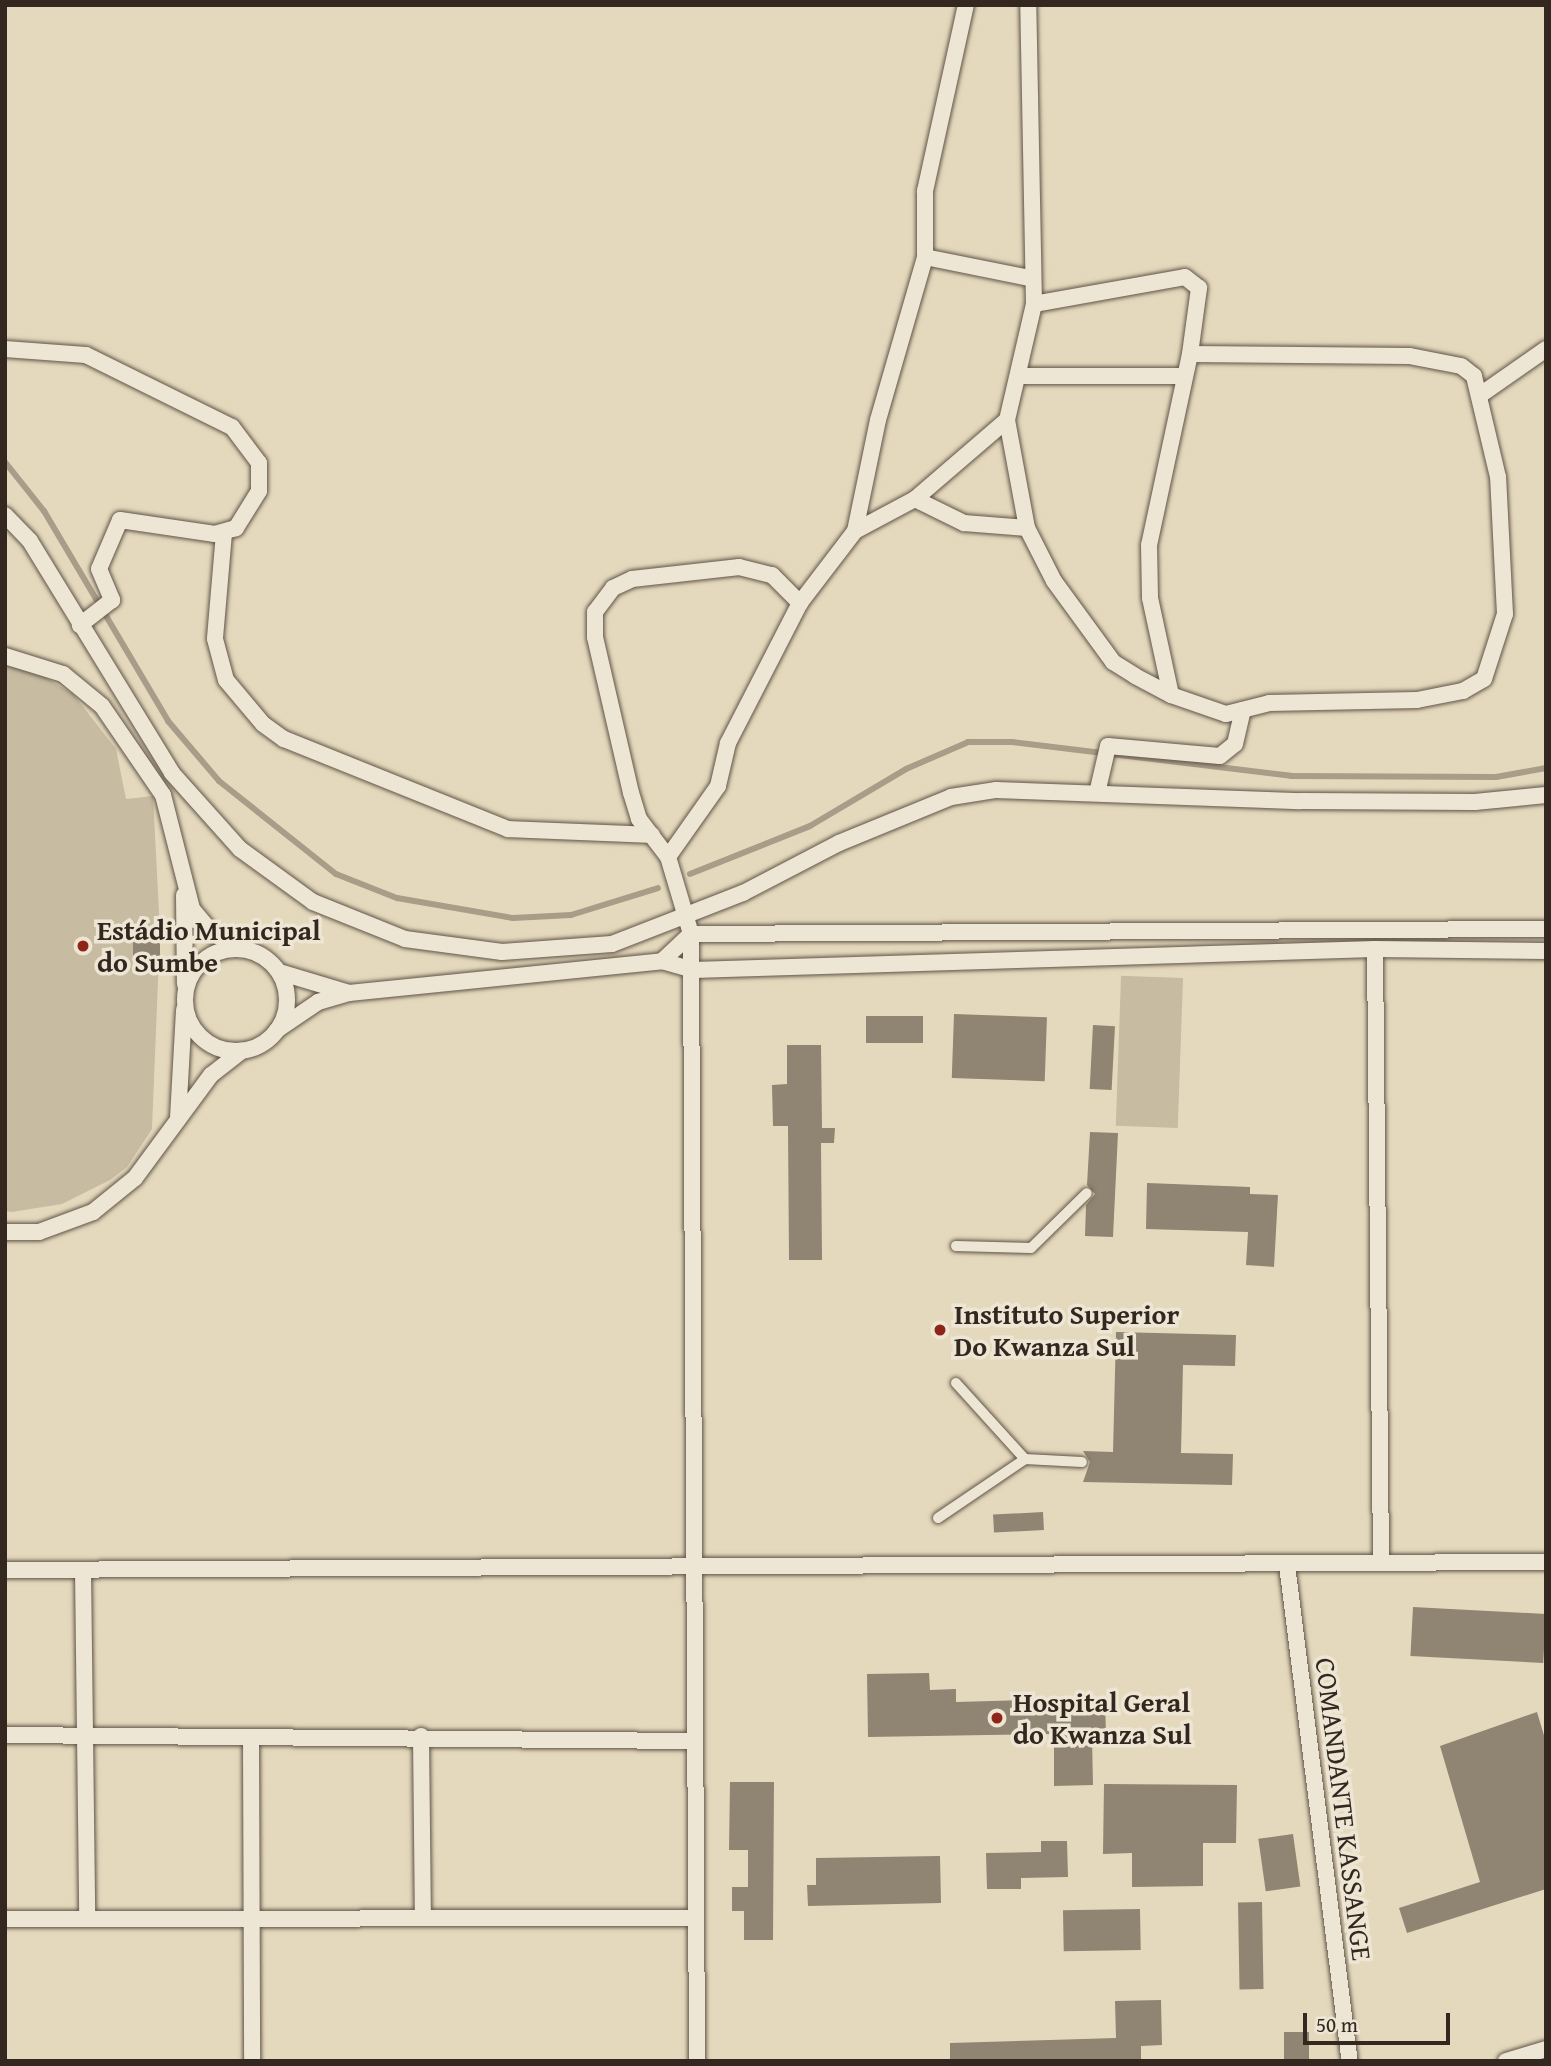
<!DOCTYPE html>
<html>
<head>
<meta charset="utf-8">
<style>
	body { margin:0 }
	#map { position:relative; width:1551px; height:2066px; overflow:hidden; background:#e5d9bd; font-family:"Gentium Book Plus",serif }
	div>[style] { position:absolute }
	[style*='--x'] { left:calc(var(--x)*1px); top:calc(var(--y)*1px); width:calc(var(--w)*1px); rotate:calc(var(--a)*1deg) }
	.green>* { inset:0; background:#c7bba2; transform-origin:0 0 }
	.stream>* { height:6px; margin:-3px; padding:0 3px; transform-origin:3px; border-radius:3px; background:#a99c88 }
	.building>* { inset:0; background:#908472; transform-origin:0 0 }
	.roads { filter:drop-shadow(0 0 2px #605447) drop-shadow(0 0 2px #605447) }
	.pedestrian>* { height:10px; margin:-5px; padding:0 5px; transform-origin:5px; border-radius:5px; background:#eee6d4 }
	.minor>* { height:16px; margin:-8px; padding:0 8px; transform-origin:8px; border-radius:8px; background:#eee6d4 }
	.minor>.ring { margin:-8px; padding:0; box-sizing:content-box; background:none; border:16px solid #eee6d4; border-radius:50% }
	.dots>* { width:19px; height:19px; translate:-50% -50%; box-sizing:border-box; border:4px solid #eee6d4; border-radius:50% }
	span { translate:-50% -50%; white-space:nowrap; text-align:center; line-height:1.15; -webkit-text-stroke:7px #eee6d4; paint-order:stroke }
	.poi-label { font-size:28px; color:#342720; font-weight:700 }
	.left { translate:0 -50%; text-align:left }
	.street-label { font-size:28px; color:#342720 }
	.frame { position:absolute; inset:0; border:7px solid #342720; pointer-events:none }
	.scale { position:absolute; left:1303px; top:2013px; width:147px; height:32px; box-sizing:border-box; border:4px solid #342720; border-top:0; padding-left:9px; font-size:21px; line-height:24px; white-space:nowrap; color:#342720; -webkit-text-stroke:5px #eee6d4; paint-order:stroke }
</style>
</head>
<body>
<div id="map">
	<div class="green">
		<i style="clip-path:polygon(5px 666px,36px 672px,73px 694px,116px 749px,126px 799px,153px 796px,160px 932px,152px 1129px,127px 1167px,110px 1180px,62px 1204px,12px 1212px,5px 1211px)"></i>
		<i style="left:1183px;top:978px;width:150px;height:62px;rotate:92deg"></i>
	</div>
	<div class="stream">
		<i style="--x:5;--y:462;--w:63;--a:51.5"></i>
		<i style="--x:44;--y:511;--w:244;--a:59.4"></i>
		<i style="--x:168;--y:721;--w:79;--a:49.6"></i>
		<i style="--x:219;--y:781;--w:149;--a:38.5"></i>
		<i style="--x:336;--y:874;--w:66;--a:21.5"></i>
		<i style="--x:397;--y:898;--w:118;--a:9.8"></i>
		<i style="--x:513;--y:918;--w:58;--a:-3"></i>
		<i style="--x:571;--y:915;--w:91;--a:-17.2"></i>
		<i style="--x:690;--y:874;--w:129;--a:-21.8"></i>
		<i style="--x:810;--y:826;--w:112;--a:-30.7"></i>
		<i style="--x:906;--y:769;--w:68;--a:-23.5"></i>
		<i style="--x:968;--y:742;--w:44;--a:0"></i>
		<i style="--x:1012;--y:742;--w:281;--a:6.9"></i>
		<i style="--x:1291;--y:776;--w:205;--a:0.3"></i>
		<i style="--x:1496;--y:777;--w:51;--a:-10.2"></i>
	</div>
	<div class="building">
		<i style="left:160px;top:932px;width:27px;height:27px;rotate:90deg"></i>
		<i style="left:954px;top:1014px;width:93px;height:64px;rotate:2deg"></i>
		<i style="left:866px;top:1016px;width:57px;height:27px"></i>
		<i style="left:1093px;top:1025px;width:22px;height:64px;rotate:3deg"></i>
		<i style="clip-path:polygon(787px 1045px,821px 1045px,822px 1128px,835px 1128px,834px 1143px,821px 1143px,822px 1260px,789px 1260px,788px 1126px,773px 1126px,772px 1085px,787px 1084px)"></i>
		<i style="clip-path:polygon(1090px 1132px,1118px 1133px,1113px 1237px,1085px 1236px,1086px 1205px,1095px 1194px,1087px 1185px)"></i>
		<i style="clip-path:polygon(1147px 1183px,1250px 1187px,1250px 1194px,1278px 1195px,1274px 1267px,1246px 1265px,1248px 1232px,1146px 1229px)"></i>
		<i style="clip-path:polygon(1116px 1332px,1236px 1335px,1235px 1366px,1183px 1365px,1181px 1453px,1233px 1454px,1232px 1485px,1083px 1482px,1090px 1462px,1083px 1451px,1113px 1452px)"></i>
		<i style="left:1043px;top:1512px;width:18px;height:50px;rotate:87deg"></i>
		<i style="left:1413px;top:1607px;width:133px;height:49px;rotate:3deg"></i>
		<i style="clip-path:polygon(929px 1673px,930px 1690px,956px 1689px,956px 1702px,1105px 1698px,1106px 1736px,1092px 1737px,1093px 1785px,1054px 1786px,1054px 1734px,868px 1737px,867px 1674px)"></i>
		<i style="clip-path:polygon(1537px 1712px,1546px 1742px,1546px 1889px,1407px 1933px,1399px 1908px,1480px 1882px,1440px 1746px)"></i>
		<i style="clip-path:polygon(730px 1782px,774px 1782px,773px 1940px,744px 1940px,744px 1911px,732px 1911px,732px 1887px,748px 1887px,748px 1850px,729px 1850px)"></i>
		<i style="clip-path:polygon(1104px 1784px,1237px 1785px,1236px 1843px,1203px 1843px,1203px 1886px,1132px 1887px,1132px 1853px,1103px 1854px)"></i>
		<i style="left:1293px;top:1834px;width:53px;height:35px;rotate:82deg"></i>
		<i style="clip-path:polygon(1041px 1841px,1067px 1841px,1068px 1877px,1021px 1878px,1021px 1889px,987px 1889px,986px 1853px,1041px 1852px)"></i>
		<i style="clip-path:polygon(940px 1856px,941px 1903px,808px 1906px,807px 1885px,816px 1885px,816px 1858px)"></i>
		<i style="left:1262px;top:1902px;width:87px;height:24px;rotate:89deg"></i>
		<i style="left:1140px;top:1909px;width:41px;height:77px;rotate:89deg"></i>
		<i style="clip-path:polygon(1161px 2000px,1162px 2045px,1141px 2046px,1141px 2061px,950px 2061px,950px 2043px,1116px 2038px,1115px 2001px)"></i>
		<i style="left:1284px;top:2032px;width:25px;height:29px"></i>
	</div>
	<div class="roads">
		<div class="pedestrian">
			<i style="--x:956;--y:1246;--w:75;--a:1.5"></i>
			<i style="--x:1031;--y:1248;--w:78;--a:-44.5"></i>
			<i style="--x:956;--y:1383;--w:103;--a:47.8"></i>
			<i style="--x:1025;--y:1459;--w:57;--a:3"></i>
			<i style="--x:938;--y:1518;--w:105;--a:-34.1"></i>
		</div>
		<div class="minor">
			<i style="--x:925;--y:257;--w:106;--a:11.4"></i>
			<i style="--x:1034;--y:304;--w:153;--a:-10.1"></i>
			<i style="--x:1185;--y:277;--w:18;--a:38"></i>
			<i style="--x:1199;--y:288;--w:67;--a:97.8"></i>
			<i style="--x:5;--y:349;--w:81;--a:4.2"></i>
			<i style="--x:86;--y:355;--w:163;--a:26.3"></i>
			<i style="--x:232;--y:427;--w:45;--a:53.1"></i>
			<i style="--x:259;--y:463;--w:28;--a:90"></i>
			<i style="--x:259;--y:491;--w:44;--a:121.9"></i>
			<i style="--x:236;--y:528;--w:22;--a:164"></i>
			<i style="--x:215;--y:534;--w:96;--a:-171.6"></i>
			<i style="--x:120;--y:520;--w:53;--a:113.2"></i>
			<i style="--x:99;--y:569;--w:34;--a:67"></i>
			<i style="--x:112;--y:600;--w:41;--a:142"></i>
			<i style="--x:1021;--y:376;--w:161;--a:0"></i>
			<i style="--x:1483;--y:393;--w:77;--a:-34.9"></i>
			<i style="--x:1007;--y:420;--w:119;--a:-76.9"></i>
			<i style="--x:1034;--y:304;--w:299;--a:-91.1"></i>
			<i style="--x:915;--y:499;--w:55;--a:26.1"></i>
			<i style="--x:964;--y:523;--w:63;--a:4.5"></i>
			<i style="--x:5;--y:515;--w:36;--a:46"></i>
			<i style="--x:30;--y:541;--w:272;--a:58.5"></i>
			<i style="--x:172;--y:773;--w:102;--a:48.2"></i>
			<i style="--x:240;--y:849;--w:90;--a:36"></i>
			<i style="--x:313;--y:902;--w:99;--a:21.9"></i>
			<i style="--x:405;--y:939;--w:98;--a:7.6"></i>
			<i style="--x:502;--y:952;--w:110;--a:-4.2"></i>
			<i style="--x:612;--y:944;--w:141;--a:-21.3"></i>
			<i style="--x:743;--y:893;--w:108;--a:-27.5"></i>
			<i style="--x:839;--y:843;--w:121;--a:-22.3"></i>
			<i style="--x:951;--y:797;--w:46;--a:-8.8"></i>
			<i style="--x:996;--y:790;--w:305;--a:2.1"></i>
			<i style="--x:1301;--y:801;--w:174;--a:0.3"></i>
			<i style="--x:1475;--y:802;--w:71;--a:-5.6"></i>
			<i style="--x:855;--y:531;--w:113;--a:-78.3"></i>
			<i style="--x:878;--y:420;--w:170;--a:-73.9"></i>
			<i style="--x:925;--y:257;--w:66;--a:-90"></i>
			<i style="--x:925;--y:191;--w:190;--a:-77.6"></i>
			<i style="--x:224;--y:533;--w:106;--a:94.9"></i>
			<i style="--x:215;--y:639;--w:42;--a:75"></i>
			<i style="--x:226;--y:680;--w:57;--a:49.9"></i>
			<i style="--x:263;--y:724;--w:26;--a:36"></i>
			<i style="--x:284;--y:739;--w:241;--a:21.9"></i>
			<i style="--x:508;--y:829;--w:144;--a:2.4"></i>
			<i style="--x:5;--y:656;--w:61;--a:17.2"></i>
			<i style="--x:63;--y:674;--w:50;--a:39.4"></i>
			<i style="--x:102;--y:706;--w:108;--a:55.6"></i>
			<i style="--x:163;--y:795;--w:118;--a:75.7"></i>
			<i style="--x:192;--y:909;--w:31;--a:50"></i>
			<i style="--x:212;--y:933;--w:35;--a:27"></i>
			<i style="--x:1098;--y:789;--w:44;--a:-76.9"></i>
			<i style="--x:1108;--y:746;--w:112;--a:5.1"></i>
			<i style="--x:1220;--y:756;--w:19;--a:-39"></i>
			<i style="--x:1235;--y:744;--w:35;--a:-77"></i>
			<i style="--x:668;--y:857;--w:87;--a:-54.8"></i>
			<i style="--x:718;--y:786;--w:44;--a:-76.9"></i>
			<i style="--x:728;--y:743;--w:157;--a:-62.8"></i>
			<i style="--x:800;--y:603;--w:91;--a:-52.6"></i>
			<i style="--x:855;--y:531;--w:68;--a:-28.1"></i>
			<i style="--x:915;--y:499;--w:121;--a:-40.7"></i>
			<i style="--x:1007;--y:420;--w:110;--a:79.5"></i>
			<i style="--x:1027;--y:528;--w:59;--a:63"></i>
			<i style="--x:1054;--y:581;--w:100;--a:53.9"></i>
			<i style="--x:1113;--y:662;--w:26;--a:32"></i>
			<i style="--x:1135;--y:676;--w:41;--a:27.8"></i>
			<i style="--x:1171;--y:695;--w:58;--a:19.1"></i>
			<i style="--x:1226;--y:714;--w:44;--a:-14.3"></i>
			<i style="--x:1269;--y:703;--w:148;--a:-1.2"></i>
			<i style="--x:1417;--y:700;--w:47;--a:-11.1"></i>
			<i style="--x:1463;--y:691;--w:24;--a:-30"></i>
			<i style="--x:1484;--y:679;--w:68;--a:-72.1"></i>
			<i style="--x:1505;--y:614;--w:137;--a:-92.9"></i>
			<i style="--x:1498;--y:477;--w:104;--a:-103.4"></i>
			<i style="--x:1474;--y:376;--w:16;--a:-142"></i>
			<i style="--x:1461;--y:366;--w:53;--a:-169.1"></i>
			<i style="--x:1409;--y:356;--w:219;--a:-179.5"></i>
			<i style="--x:1190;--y:354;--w:195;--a:102.1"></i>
			<i style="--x:1149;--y:545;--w:53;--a:88.9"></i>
			<i style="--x:1150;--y:598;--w:99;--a:77.8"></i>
			<i style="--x:184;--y:895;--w:89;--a:89.4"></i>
			<i style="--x:1375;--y:949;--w:611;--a:89.44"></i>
			<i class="ring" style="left:185px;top:949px;width:86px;height:86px"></i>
			<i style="--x:662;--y:961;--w:40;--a:-43"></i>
			<i style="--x:691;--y:934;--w:855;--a:-0.34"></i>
			<i style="--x:279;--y:972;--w:73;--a:16.7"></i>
			<i style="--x:277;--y:1030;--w:50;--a:-34.3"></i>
			<i style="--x:318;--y:1002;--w:32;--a:-16"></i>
			<i style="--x:349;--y:993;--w:315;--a:-5.8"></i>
			<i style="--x:662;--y:961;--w:32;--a:16"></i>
			<i style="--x:693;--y:970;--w:682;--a:-1.76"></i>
			<i style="--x:1375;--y:949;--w:171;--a:0.7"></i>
			<i style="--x:178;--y:1118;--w:108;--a:-86.8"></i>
			<i style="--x:5;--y:1232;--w:34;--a:0"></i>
			<i style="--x:39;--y:1232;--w:58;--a:-20.3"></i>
			<i style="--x:93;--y:1212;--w:54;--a:-39"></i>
			<i style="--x:135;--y:1178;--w:128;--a:-53.6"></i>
			<i style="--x:211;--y:1075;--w:39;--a:-38"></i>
			<i style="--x:1287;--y:1565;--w:500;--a:82.8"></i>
			<i style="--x:5;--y:1570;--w:1541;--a:-0.3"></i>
			<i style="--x:83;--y:1570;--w:348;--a:89.3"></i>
			<i style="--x:5;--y:1735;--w:690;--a:0.5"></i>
			<i style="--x:421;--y:1736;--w:178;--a:89.4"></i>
			<i style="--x:251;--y:1737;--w:324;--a:89.8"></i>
			<i style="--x:5;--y:1919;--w:691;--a:-0.08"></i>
			<i style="--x:697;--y:2061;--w:1127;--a:-90.31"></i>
			<i style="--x:691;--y:934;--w:80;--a:-106.6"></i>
			<i style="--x:668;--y:857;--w:48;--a:-127.3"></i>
			<i style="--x:639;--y:819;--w:27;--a:-107"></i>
			<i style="--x:631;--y:793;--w:160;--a:-103"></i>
			<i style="--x:595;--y:637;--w:25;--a:-90"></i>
			<i style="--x:595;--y:612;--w:30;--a:-53"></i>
			<i style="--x:613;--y:588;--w:21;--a:-25"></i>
			<i style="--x:632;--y:579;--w:108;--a:-6.4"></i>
			<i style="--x:739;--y:567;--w:34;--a:14"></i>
			<i style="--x:772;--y:575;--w:40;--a:45"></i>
			<i style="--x:1506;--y:2061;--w:42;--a:-16.7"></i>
		</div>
	</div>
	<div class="dots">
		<i style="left:83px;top:946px;background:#8f2418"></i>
		<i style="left:940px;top:1330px;background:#8f2418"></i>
		<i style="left:997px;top:1718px;background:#8f2418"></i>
	</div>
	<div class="poi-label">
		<span class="left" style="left:97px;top:946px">Estádio Municipal<br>do Sumbe</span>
		<span class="left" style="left:954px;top:1330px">Instituto Superior<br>Do Kwanza Sul</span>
		<span class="left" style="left:1013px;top:1718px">Hospital Geral<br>do Kwanza Sul</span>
	</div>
	<div class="street-label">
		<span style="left:1344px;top:1809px;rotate:83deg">COMANDANTE KASSANGE</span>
	</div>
	<div class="frame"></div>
	<div class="scale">50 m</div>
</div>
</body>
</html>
